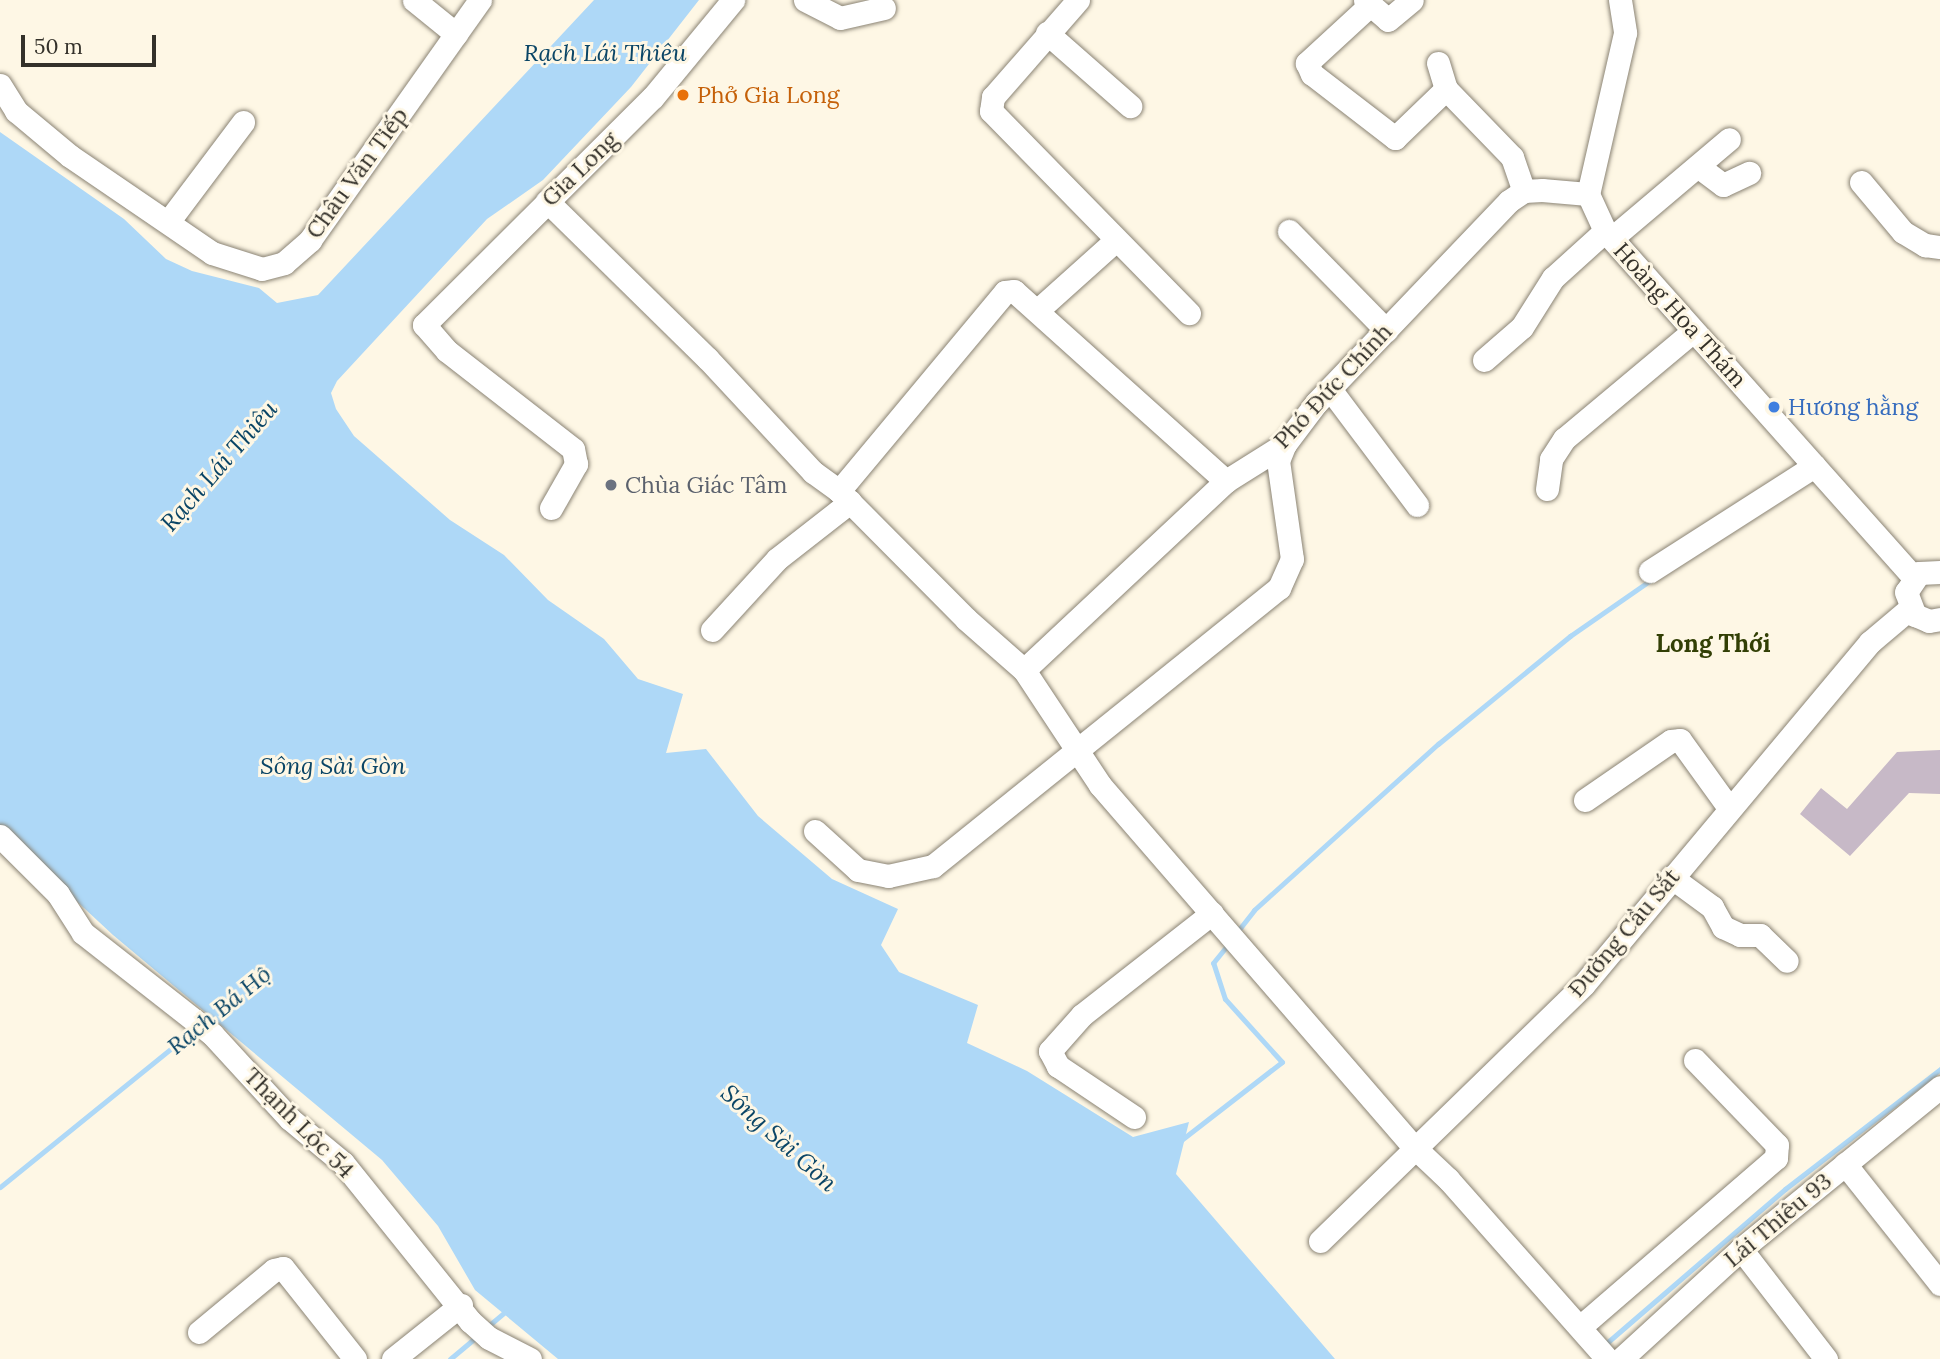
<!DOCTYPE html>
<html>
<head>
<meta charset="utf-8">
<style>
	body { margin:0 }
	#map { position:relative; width:1940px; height:1359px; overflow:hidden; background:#fef7e5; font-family:Lora,serif }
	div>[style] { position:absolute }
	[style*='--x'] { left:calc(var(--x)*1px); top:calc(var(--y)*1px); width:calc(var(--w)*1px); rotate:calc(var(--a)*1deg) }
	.water>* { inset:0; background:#aed8f7 }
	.stream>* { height:5px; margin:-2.5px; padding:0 2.5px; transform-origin:2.5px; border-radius:2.5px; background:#aed8f7 }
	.building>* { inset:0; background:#c7b9c7 }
	.roads { filter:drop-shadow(0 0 2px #8a8374) drop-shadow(0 0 2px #8a8374) }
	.minor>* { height:23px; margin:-11.5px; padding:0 11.5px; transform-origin:11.5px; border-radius:11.5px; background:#fff }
	.dots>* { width:19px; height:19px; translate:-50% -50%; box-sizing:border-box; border:4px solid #fef7e5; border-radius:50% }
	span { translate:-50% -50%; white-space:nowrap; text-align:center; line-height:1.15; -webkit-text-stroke:6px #fef7e5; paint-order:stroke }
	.food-label { font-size:23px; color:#c56008 }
	.left { translate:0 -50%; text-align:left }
	.street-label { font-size:23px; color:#34312a }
	.shop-label { font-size:23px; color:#366cbe }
	.worship-label { font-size:23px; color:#5b616d }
	.water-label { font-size:24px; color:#0a4566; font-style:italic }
	.neighbourhood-label { font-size:24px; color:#323f05; font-weight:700 }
	.scale { position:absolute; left:21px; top:35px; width:135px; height:32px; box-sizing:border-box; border:4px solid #34312a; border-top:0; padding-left:9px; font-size:21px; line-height:24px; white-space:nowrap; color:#34312a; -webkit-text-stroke:5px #fef7e5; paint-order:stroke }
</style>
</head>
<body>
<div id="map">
	<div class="water">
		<i style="clip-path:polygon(594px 0,699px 0,631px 87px,543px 180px,487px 219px,337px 381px,331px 393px,336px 409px,354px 436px,450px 520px,504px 555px,548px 600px,604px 639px,638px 679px,683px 694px,666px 753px,706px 749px,758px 816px,832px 879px,898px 909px,881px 945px,899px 972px,978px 1005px,967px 1043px,1027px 1071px,1133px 1137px,1189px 1122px,1176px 1174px,1335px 1359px,558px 1359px,475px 1290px,438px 1226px,382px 1160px,113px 935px,0 830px,0 132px,124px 219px,166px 259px,192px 271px,259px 288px,277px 303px,318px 295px)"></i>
	</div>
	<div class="stream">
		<i style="--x:1237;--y:932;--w:28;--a:-52"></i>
		<i style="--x:1254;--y:910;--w:248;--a:-42.1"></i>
		<i style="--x:1438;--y:744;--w:171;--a:-39.3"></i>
		<i style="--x:1570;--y:636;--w:100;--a:-34.8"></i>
		<i style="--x:1180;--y:1141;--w:129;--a:-37.8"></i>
		<i style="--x:1282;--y:1062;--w:85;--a:-132.1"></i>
		<i style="--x:1225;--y:999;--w:38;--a:-108"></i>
		<i style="--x:1213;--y:963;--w:26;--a:-51"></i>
		<i style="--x:0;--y:1187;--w:252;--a:-39"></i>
		<i style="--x:487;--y:1327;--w:25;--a:-40"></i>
		<i style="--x:1602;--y:1347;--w:242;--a:-40.8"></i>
		<i style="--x:1785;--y:1189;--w:196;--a:-37.7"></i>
		<i style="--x:450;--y:1359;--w:35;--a:-40"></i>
	</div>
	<div class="building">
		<i style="clip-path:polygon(1940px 750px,1940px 794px,1909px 793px,1850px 856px,1800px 814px,1821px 788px,1847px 809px,1897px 752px)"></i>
	</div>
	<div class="roads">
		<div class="minor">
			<i style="--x:414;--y:0;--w:54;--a:39"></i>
			<i style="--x:805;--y:0;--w:39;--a:27"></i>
			<i style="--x:840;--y:18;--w:45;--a:-12.8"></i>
			<i style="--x:1078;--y:0;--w:129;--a:131.2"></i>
			<i style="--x:993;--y:97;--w:14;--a:98"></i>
			<i style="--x:991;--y:111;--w:283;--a:45.6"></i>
			<i style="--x:1365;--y:0;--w:30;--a:41"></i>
			<i style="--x:1388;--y:20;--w:31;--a:-40"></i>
			<i style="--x:1620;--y:0;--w:33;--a:81"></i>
			<i style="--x:1625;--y:33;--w:165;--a:102.9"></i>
			<i style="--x:1588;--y:194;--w:41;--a:65.3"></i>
			<i style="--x:1605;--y:231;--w:463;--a:48.3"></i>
			<i style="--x:1370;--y:5;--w:86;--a:137.4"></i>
			<i style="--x:1307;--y:63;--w:12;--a:66"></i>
			<i style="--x:1312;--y:74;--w:105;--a:37.6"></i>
			<i style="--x:1395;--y:138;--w:71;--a:-43.9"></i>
			<i style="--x:1047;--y:33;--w:111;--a:41.3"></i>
			<i style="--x:1438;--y:63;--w:27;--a:73"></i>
			<i style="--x:1446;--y:89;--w:95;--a:45.9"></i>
			<i style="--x:1512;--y:157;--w:36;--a:71"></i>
			<i style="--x:0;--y:85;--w:31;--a:58"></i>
			<i style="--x:16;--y:111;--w:70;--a:39.8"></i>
			<i style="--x:70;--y:156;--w:172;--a:34.3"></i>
			<i style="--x:212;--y:253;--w:52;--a:17.7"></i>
			<i style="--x:262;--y:269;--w:23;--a:-15"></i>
			<i style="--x:284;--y:263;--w:35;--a:-41"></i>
			<i style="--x:310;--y:240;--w:294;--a:-54.7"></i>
			<i style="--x:1699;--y:167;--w:30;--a:37"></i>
			<i style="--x:1723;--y:185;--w:29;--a:-25"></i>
			<i style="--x:1861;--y:182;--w:65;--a:50"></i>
			<i style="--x:1903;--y:232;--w:26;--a:31"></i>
			<i style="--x:1925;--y:245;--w:15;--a:8"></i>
			<i style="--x:547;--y:201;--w:224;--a:44.5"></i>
			<i style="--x:707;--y:358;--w:156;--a:47.1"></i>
			<i style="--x:813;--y:472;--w:32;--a:36"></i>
			<i style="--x:839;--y:491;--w:180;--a:45.2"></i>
			<i style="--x:966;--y:619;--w:77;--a:41.3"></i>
			<i style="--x:1024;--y:670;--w:138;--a:56.5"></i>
			<i style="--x:1100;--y:785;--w:478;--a:49.1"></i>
			<i style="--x:1413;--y:1146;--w:48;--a:43.3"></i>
			<i style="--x:1448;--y:1179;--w:240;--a:48.5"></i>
			<i style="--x:168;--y:222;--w:125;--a:-53.1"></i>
			<i style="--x:1289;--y:231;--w:139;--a:45.6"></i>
			<i style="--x:1612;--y:238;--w:153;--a:-40.2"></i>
			<i style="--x:1039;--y:309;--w:103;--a:-41.9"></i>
			<i style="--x:1484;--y:360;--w:50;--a:-41"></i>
			<i style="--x:1522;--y:327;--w:58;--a:-57.7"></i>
			<i style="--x:1553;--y:278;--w:70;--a:-42.1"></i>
			<i style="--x:1330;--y:389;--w:145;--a:53.1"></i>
			<i style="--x:1547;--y:489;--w:30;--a:-82"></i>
			<i style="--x:1551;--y:459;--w:24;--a:-57"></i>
			<i style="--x:1564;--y:439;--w:168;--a:-39.9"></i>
			<i style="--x:839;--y:491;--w:259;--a:-50.2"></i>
			<i style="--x:1005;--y:292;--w:9;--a:-6"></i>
			<i style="--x:1014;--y:291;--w:285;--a:41.9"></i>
			<i style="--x:551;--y:508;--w:51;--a:-60.4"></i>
			<i style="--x:576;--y:464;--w:15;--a:-101"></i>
			<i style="--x:573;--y:449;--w:160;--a:-142.1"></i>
			<i style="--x:447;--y:351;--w:35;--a:-131"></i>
			<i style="--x:424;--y:325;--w:323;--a:-44.9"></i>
			<i style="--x:653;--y:97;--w:126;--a:-50.5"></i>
			<i style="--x:1650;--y:571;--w:195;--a:-32.6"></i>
			<i style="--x:1940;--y:572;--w:21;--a:177"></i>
			<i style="--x:1919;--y:573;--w:23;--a:124"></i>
			<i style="--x:1906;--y:592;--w:25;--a:69"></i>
			<i style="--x:1915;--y:615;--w:15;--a:23"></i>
			<i style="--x:1929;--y:621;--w:11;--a:-10"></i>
			<i style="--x:712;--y:630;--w:96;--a:-47.5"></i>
			<i style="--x:777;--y:559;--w:93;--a:-38"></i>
			<i style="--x:1024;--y:670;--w:277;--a:-43.1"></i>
			<i style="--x:1226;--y:481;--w:70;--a:-32.1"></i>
			<i style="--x:1285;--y:444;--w:51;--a:-52.9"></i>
			<i style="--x:1316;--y:403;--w:279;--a:-46.3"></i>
			<i style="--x:1509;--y:201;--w:18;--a:-34"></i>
			<i style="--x:1524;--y:191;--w:18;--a:-3"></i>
			<i style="--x:1542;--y:190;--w:46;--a:5"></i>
			<i style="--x:1585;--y:800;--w:104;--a:-34.5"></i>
			<i style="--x:1671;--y:741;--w:9;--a:-6"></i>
			<i style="--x:1680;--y:740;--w:84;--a:54.2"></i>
			<i style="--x:815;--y:831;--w:58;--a:42.2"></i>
			<i style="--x:858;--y:870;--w:31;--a:11"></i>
			<i style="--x:888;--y:876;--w:46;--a:-12.5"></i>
			<i style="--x:933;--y:866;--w:444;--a:-38.8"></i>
			<i style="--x:1279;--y:588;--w:32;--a:-66"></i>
			<i style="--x:1292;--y:559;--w:99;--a:-98.1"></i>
			<i style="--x:1278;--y:461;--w:18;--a:-68"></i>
			<i style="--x:0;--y:836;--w:82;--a:45"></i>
			<i style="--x:58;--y:894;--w:46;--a:57.3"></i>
			<i style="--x:83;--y:933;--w:164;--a:38.1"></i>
			<i style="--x:212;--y:1034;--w:115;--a:47.5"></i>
			<i style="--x:290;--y:1119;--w:69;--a:39.7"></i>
			<i style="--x:343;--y:1163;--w:203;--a:51.2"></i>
			<i style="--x:470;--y:1321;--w:25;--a:42"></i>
			<i style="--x:489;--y:1338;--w:46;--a:27.1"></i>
			<i style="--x:1671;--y:877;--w:51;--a:36.2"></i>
			<i style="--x:1712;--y:907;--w:23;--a:61"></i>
			<i style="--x:1723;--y:927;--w:19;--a:25"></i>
			<i style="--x:1740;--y:935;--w:20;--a:0"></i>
			<i style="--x:1760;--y:935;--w:37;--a:44"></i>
			<i style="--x:1134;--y:1117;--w:92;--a:-146.1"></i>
			<i style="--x:1058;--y:1066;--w:17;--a:-118"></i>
			<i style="--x:1050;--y:1051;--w:48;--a:-48.4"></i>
			<i style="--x:1082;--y:1015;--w:165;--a:-38.1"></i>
			<i style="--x:1845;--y:1164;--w:153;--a:51.6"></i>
			<i style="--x:1320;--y:1241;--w:368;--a:-44.2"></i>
			<i style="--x:1584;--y:984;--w:446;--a:-50.1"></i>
			<i style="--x:1870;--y:642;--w:51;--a:-40.2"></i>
			<i style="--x:1741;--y:1249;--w:139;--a:52.3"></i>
			<i style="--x:1580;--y:1327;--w:259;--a:-40.8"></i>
			<i style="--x:1776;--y:1158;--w:13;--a:-86"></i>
			<i style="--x:1777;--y:1145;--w:118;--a:-134"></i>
			<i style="--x:199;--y:1332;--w:97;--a:-39.6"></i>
			<i style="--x:274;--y:1270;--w:9;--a:-13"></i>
			<i style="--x:283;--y:1268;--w:116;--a:51.6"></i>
			<i style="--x:393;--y:1359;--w:87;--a:-38.5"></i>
			<i style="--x:1621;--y:1359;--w:163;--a:-42.5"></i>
			<i style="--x:1741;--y:1249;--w:257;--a:-39.1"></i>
		</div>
	</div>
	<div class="dots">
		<i style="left:683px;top:95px;background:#e8710a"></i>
		<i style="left:1774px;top:407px;background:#3f7fe0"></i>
		<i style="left:611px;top:485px;background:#6b7280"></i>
	</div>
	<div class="food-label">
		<span class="left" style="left:697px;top:95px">Phở Gia Long</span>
	</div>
	<div class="street-label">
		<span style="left:580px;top:169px;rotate:-44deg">Gia Long</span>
		<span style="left:357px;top:173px;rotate:-54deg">Châu Văn Tiếp</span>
		<span style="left:1680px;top:315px;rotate:48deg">Hoàng Hoa Thám</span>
		<span style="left:1333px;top:386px;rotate:-47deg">Phó Đức Chính</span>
		<span style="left:1624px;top:933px;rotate:-50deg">Đường Cầu Sắt</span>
		<span style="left:299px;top:1123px;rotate:45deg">Thạnh Lộc 54</span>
		<span style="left:1778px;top:1220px;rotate:-40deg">Lái Thiêu 93</span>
	</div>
	<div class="shop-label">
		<span class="left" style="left:1788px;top:407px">Hương hằng</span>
	</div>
	<div class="worship-label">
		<span class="left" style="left:625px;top:485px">Chùa Giác Tâm</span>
	</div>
	<div class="water-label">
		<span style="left:605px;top:53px">Rạch Lái Thiêu</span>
		<span style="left:219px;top:466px;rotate:-49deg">Rạch Lái Thiêu</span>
		<span style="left:333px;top:766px">Sông Sài Gòn</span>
		<span style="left:219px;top:1010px;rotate:-39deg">Rạch Bá Hộ</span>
		<span style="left:779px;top:1138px;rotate:42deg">Sông Sài Gòn</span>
	</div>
	<div class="neighbourhood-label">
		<span style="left:1713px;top:644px">Long Thới</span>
	</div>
	<div class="scale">50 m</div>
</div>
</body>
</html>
